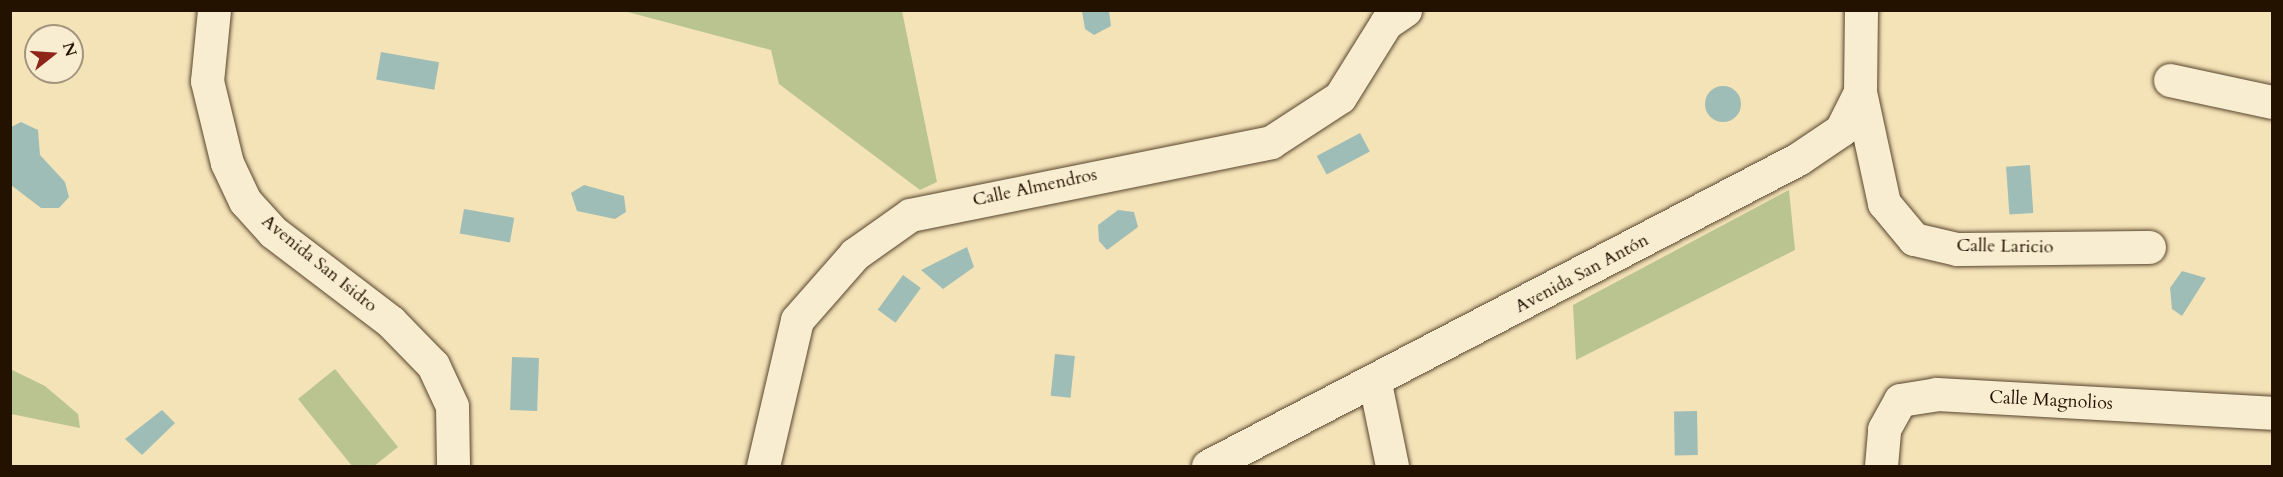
<!DOCTYPE html>
<html>
<head>
<meta charset="utf-8">
<style>
	body { margin:0 }
	#map { position:relative; width:2283px; height:477px; overflow:hidden; background:#f5e3b8; font-family:Cardo,serif }
	div>[style] { position:absolute }
	[style*='--x'] { left:calc(var(--x)*1px); top:calc(var(--y)*1px); width:calc(var(--w)*1px); rotate:calc(var(--a)*1deg) }
	.green>* { inset:0; background:#b9c491 }
	.water>* { inset:0; background:#9ebdb6; transform-origin:0 0 }
	.round { border-radius:50% }
	.roads { filter:drop-shadow(0 0 2px #58462e) drop-shadow(0 0 2px #58462e) }
	.street>* { height:33px; margin:-16.5px; padding:0 16.5px; transform-origin:16.5px; border-radius:16.5px; background:#f8edd1 }
	.secondary>* { height:33px; margin:-16.5px; padding:0 16.5px; transform-origin:16.5px; border-radius:16.5px; background:#f8edd1 }
	span { translate:-50% -50%; white-space:nowrap; text-align:center; line-height:1.15; -webkit-text-stroke:6px #f8edd1; paint-order:stroke }
	.street-label { font-size:18px; color:#241200 }
	.frame { position:absolute; inset:0; border:12px solid #241200; pointer-events:none }
	.north { position:absolute; left:24px; top:24px; width:60px; height:60px; box-sizing:border-box; background:#f8edd1; border:2px solid #a3957d; border-radius:50%; rotate:73deg; font-size:16px; font-weight:700; line-height:24px; text-align:center; color:#241200 }
	.north::after { content:''; display:block; margin:auto; width:21px; height:27px; background:#8f2418; clip-path:polygon(50% 0,100% 100%,50% 72%,0 100%) }
</style>
</head>
<body>
<div id="map">
	<div class="green">
		<i style="clip-path:polygon(624px 11px,902px 11px,937px 182px,920px 190px,779px 84px,771px 50px)"></i>
		<i style="clip-path:polygon(1789px 190px,1795px 250px,1576px 360px,1573px 305px)"></i>
		<i style="clip-path:polygon(10px 369px,45px 386px,78px 414px,80px 428px,11px 414px)"></i>
		<i style="clip-path:polygon(335px 369px,398px 447px,374px 466px,352px 466px,298px 399px)"></i>
	</div>
	<div class="water">
		<i style="clip-path:polygon(1082px 11px,1109px 11px,1111px 26px,1094px 35px,1085px 29px)"></i>
		<i style="left:381px;top:52px;width:59px;height:28px;rotate:10deg"></i>
		<i class="round" style="left:1705px;top:86px;width:36px;height:36px"></i>
		<i style="clip-path:polygon(21px 122px,38px 130px,40px 155px,65px 182px,69px 197px,59px 208px,41px 208px,11px 185px,11px 127px)"></i>
		<i style="left:1360px;top:133px;width:21px;height:49px;rotate:62deg"></i>
		<i style="left:2030px;top:165px;width:48px;height:24px;rotate:86deg"></i>
		<i style="clip-path:polygon(584px 185px,624px 196px,626px 212px,615px 219px,577px 211px,571px 193px)"></i>
		<i style="left:464px;top:209px;width:51px;height:25px;rotate:10deg"></i>
		<i style="clip-path:polygon(1118px 210px,1134px 212px,1138px 227px,1107px 250px,1099px 241px,1098px 225px)"></i>
		<i style="clip-path:polygon(967px 247px,974px 267px,943px 289px,921px 270px)"></i>
		<i style="clip-path:polygon(2182px 271px,2206px 278px,2182px 316px,2172px 309px,2170px 288px)"></i>
		<i style="left:903px;top:275px;width:22px;height:43px;rotate:36deg"></i>
		<i style="left:1055px;top:354px;width:20px;height:42px;rotate:6deg"></i>
		<i style="left:512px;top:357px;width:27px;height:53px;rotate:2deg"></i>
		<i style="clip-path:polygon(162px 410px,175px 423px,142px 455px,125px 439px)"></i>
		<i style="left:1697px;top:411px;width:44px;height:23px;rotate:89deg"></i>
	</div>
	<div class="roads">
		<div class="street">
			<i style="--x:2170;--y:80;--w:104;--a:12.2"></i>
			<i style="--x:1860;--y:92;--w:114;--a:77.8"></i>
			<i style="--x:1884;--y:203;--w:47;--a:50.2"></i>
			<i style="--x:1914;--y:239;--w:44;--a:13.1"></i>
			<i style="--x:1957;--y:249;--w:192;--a:-0.6"></i>
			<i style="--x:1375;--y:383;--w:85;--a:78.4"></i>
			<i style="--x:763;--y:466;--w:150;--a:-76.9"></i>
			<i style="--x:797;--y:320;--w:88;--a:-48.7"></i>
			<i style="--x:855;--y:254;--w:67;--a:-35.3"></i>
			<i style="--x:910;--y:215;--w:368;--a:-11.4"></i>
			<i style="--x:1271;--y:142;--w:82;--a:-33.1"></i>
			<i style="--x:1340;--y:97;--w:87;--a:-58.1"></i>
			<i style="--x:1386;--y:23;--w:23;--a:-34"></i>
			<i style="--x:1881;--y:466;--w:37;--a:-85"></i>
			<i style="--x:1884;--y:429;--w:33;--a:-61"></i>
			<i style="--x:1900;--y:400;--w:36;--a:-9"></i>
			<i style="--x:1936;--y:394;--w:337;--a:3.2"></i>
		</div>
		<div class="secondary">
			<i style="--x:214;--y:10;--w:71;--a:95.6"></i>
			<i style="--x:207;--y:81;--w:84;--a:76.3"></i>
			<i style="--x:227;--y:163;--w:42;--a:64.7"></i>
			<i style="--x:245;--y:201;--w:42;--a:47.9"></i>
			<i style="--x:273;--y:232;--w:148;--a:37.3"></i>
			<i style="--x:391;--y:322;--w:60;--a:45.7"></i>
			<i style="--x:433;--y:365;--w:45;--a:65.1"></i>
			<i style="--x:452;--y:406;--w:60;--a:89"></i>
			<i style="--x:1208;--y:466;--w:665;--a:-27.49"></i>
			<i style="--x:1798;--y:159;--w:52;--a:-34"></i>
			<i style="--x:1841;--y:130;--w:42;--a:-63.4"></i>
			<i style="--x:1860;--y:92;--w:82;--a:-89.3"></i>
		</div>
	</div>
	<div class="street-label">
		<span style="left:1035px;top:188px;rotate:-12deg">Calle Almendros</span>
		<span style="left:2005px;top:247px;rotate:1deg">Calle Laricio</span>
		<span style="left:319px;top:264px;rotate:39deg">Avenida San Isidro</span>
		<span style="left:1582px;top:274px;rotate:-28deg">Avenida San Antón</span>
		<span style="left:2051px;top:401px;rotate:3deg">Calle Magnolios</span>
	</div>
	<div class="frame"></div>
	<div class="north">N</div>
</div>
</body>
</html>
